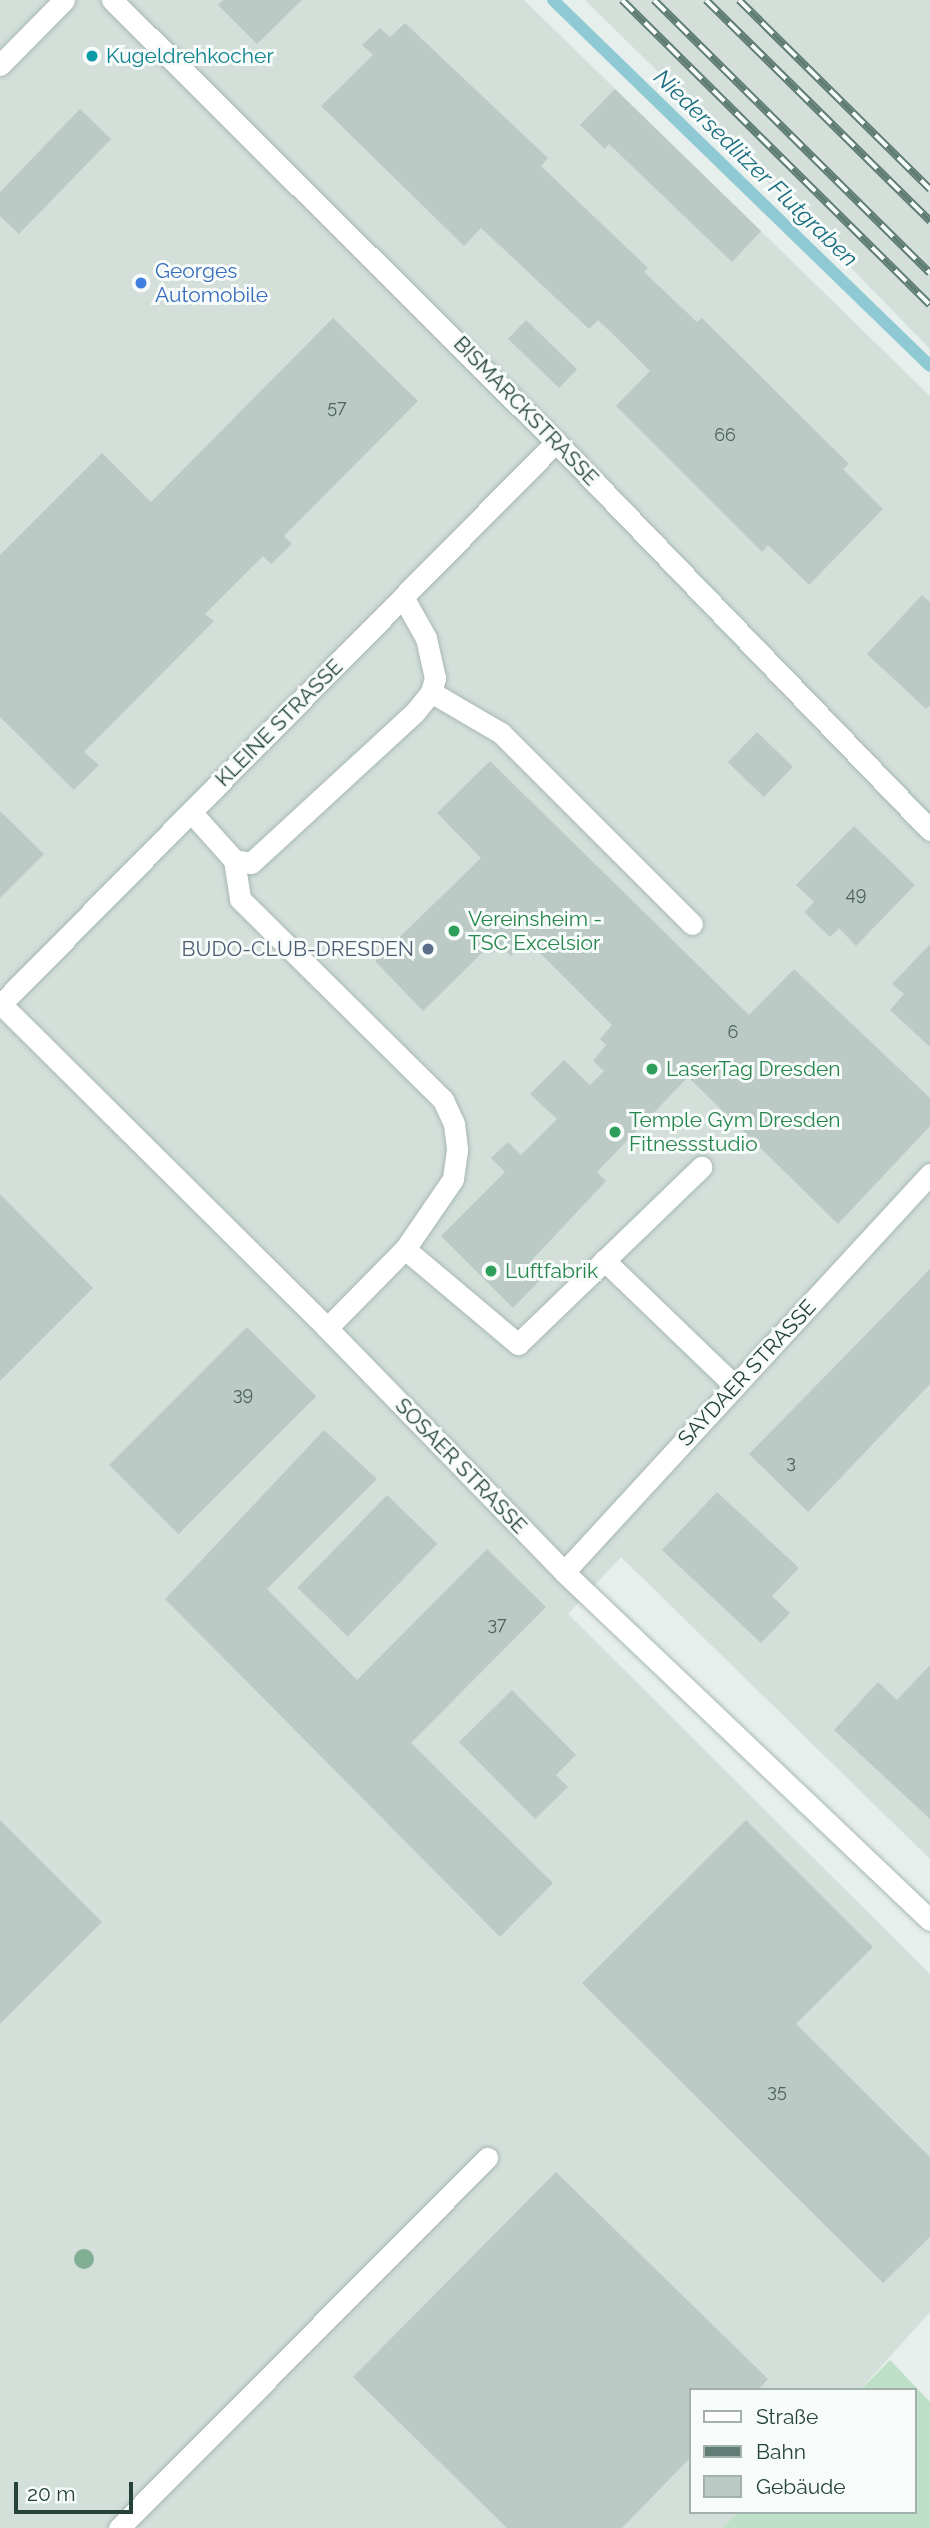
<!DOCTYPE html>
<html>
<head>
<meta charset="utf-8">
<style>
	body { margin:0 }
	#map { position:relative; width:930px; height:2528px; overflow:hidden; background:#e6efeb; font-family:Raleway,sans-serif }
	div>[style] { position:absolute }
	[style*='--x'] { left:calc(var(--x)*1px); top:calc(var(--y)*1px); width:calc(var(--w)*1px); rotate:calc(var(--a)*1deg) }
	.built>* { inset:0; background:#d4dfda }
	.green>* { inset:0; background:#bfe0c8 }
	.stream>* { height:12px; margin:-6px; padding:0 6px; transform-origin:6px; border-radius:6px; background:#8ec9d4 }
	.building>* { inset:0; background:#bbcac4; transform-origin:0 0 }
	.roads { filter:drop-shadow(0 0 2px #a8b8b2) drop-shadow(0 0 2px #a8b8b2) }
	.service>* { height:21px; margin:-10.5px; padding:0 10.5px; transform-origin:10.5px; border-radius:10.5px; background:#fff }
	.minor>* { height:21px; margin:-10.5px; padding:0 10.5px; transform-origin:10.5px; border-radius:10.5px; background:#fff }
	.rail>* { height:8px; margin-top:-4px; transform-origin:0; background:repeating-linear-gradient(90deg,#f7fbf9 0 16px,#5f7d75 0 32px); box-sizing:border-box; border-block:2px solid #5f7d75 }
	.trees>* { width:20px; height:20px; margin:-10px; border-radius:50%; background:#80af93 }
	.dots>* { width:19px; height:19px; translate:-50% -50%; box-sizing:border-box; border:4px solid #f7fbf9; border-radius:50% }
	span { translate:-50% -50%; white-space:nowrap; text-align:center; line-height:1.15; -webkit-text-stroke:6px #f7fbf9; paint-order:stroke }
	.number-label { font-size:18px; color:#4a645c }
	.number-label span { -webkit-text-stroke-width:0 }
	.culture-label { font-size:21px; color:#0d838f }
	.left { translate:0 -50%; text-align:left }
	.shop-label { font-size:21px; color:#366cbe }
	.street-label { font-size:21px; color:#24423a }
	.leisure-label { font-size:21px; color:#27864d }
	.service-label { font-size:21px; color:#4e5e75 }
	.right { translate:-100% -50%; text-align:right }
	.water-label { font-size:23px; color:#1c6f80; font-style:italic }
	.legend { position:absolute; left:689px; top:2388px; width:228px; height:126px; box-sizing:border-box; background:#f7fbf9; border:2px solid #a3b1ad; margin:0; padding:9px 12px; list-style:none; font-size:21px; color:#24423a }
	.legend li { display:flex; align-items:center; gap:14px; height:35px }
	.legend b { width:35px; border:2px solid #a3b1ad }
	.scale { position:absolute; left:14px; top:2482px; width:119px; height:32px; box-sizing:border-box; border:4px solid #24423a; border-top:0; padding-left:9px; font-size:21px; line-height:24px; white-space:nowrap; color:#24423a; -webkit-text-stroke:5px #f7fbf9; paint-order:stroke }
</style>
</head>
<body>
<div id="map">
	<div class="built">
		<i style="clip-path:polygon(0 0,524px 0,930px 396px,930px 1859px,621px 1557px,568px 1614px,930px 1974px,930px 2312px,860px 2390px,690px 2390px,690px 2512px,738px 2512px,722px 2528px,0 2528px)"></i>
		<i style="clip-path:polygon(585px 0,930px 0,930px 349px,702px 115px)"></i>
	</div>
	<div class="green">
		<i style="clip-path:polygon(890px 2360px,930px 2402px,930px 2528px,722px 2528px,738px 2512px,914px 2512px,914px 2390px,860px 2390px)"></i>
	</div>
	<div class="stream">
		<i style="--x:553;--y:0;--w:525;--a:44.15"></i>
	</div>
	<div class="building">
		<i style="clip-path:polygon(223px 0,302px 0,257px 44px,218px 5px)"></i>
		<i style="clip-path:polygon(405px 23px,548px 158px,541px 166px,648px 268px,644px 272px,697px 322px,702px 318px,849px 464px,843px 469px,883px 509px,809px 585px,768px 545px,762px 552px,616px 406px,650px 371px,622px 343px,598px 320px,589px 329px,481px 228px,464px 246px,321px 106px,373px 55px,362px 45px,380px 28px,390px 37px)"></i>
		<i style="clip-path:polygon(615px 89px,761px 231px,732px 262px,609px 144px,605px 149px,580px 125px)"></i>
		<i style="clip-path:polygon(80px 109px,111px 139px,19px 234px,0 216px,0 192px)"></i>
		<i style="clip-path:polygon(333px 318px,418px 401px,284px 536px,292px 544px,271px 564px,263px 556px,205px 614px,214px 621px,84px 752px,99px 765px,74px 790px,0 717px,0 555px,102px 453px,151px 502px)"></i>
		<i style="left:526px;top:320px;width:71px;height:26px;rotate:44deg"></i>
		<i style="clip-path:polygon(922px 595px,930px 602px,930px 705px,926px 709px,867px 654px)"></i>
		<i style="left:757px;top:732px;width:50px;height:42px;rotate:44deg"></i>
		<i style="clip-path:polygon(490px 761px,749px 1015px,794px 969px,930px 1098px,930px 1126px,838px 1224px,688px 1077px,597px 1172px,606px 1181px,532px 1260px,546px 1274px,513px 1308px,441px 1236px,505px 1172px,491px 1158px,508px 1142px,521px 1155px,557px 1119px,530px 1094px,564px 1060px,590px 1085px,604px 1071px,593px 1061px,606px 1045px,600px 1039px,612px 1025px,528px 941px,511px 956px,501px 946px,493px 953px,488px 947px,423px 1011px,375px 961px,481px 858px,437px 813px)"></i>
		<i style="clip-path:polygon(0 811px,44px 854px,0 898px)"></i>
		<i style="clip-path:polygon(854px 826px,915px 885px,856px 946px,839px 928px,830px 937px,804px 912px,814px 902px,796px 885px)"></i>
		<i style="clip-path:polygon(930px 944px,930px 1047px,890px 1010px,904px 994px,892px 984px)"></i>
		<i style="clip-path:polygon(0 1194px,93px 1288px,0 1381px)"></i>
		<i style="clip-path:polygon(930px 1269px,930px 1384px,808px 1512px,749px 1454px)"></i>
		<i style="left:247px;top:1327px;width:98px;height:195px;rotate:45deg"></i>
		<i style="clip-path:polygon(324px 1430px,377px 1479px,267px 1589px,357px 1680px,487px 1549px,546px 1607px,411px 1743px,553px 1883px,500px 1937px,165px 1599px)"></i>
		<i style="clip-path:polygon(717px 1492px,799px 1568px,772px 1596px,790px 1613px,761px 1643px,662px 1550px)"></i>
		<i style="left:387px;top:1495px;width:70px;height:129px;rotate:44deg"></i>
		<i style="clip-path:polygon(930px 1665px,930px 1819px,834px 1730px,878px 1682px,897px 1700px)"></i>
		<i style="clip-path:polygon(512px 1690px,576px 1755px,556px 1775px,568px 1787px,535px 1819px,459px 1742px)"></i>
		<i style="clip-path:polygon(0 1820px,102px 1922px,0 2024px)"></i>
		<i style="clip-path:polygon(746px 1820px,873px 1947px,796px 2024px,930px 2157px,930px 2237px,883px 2283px,582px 1983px)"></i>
		<i style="clip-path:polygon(556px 2172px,768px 2379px,758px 2390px,690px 2390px,690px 2458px,622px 2528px,507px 2528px,353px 2377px)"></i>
	</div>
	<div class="roads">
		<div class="service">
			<i style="--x:431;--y:692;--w:81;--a:30.4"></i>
			<i style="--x:501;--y:733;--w:270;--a:45"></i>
			<i style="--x:191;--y:812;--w:64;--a:48.1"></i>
			<i style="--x:234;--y:860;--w:17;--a:10"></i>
			<i style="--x:251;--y:863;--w:223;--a:-42.6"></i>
			<i style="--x:415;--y:712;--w:26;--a:-51"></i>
			<i style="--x:431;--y:692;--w:15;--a:-74"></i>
			<i style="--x:435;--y:678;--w:41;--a:-102.7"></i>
			<i style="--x:426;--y:638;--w:47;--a:-119.3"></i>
			<i style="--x:234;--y:860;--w:39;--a:81"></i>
			<i style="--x:240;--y:899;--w:286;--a:44.7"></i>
			<i style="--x:443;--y:1100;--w:26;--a:65"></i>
			<i style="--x:454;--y:1124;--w:26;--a:83"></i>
			<i style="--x:457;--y:1150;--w:29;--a:98"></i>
			<i style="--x:453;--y:1179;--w:85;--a:124.4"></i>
			<i style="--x:604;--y:1260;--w:182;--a:43.9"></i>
			<i style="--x:327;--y:1328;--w:111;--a:-45.4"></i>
			<i style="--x:405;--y:1249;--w:148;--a:40.1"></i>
			<i style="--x:518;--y:1344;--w:255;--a:-44"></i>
			<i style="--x:119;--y:2528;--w:522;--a:-45.16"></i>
		</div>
		<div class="minor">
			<i style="--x:112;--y:0;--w:626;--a:44.87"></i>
			<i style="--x:556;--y:442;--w:539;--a:46.05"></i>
			<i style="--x:0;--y:65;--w:91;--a:-45.4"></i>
			<i style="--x:0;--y:1003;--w:461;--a:44.8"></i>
			<i style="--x:327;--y:1328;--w:340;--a:45.8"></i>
			<i style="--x:564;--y:1572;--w:505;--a:43.56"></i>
			<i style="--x:1;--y:1004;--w:790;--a:-45.36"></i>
			<i style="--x:564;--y:1572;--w:541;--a:-47.4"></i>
		</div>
	</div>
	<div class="rail">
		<i style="--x:622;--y:0;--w:433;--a:44.7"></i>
		<i style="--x:654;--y:0;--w:388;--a:44.7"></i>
		<i style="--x:706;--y:0;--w:315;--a:44.6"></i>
		<i style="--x:739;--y:0;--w:269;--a:44.7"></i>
	</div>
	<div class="trees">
		<i style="left:84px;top:2259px"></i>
	</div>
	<div class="dots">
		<i style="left:92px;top:56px;background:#0f9aa8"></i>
		<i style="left:141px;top:283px;background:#3f7fe0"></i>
		<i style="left:454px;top:931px;background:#2e9e5b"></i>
		<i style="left:428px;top:949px;background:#5c6f8a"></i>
		<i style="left:652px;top:1069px;background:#2e9e5b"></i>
		<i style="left:615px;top:1132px;background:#2e9e5b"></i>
		<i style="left:491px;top:1271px;background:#2e9e5b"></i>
	</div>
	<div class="number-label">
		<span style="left:337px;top:407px">57</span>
		<span style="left:725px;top:435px">66</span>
		<span style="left:856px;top:894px">49</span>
		<span style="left:733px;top:1032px">6</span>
		<span style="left:243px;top:1394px">39</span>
		<span style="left:791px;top:1462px">3</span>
		<span style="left:497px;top:1624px">37</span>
		<span style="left:777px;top:2091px">35</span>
	</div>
	<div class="culture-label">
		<span class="left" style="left:106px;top:56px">Kugeldrehkocher</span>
	</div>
	<div class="shop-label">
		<span class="left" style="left:155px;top:283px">Georges<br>Automobile</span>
	</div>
	<div class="street-label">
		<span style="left:526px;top:411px;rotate:46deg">BISMARCKSTRASSE</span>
		<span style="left:279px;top:723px;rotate:-45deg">KLEINE STRASSE</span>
		<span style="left:747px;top:1373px;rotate:-47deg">SAYDAER STRASSE</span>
		<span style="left:461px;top:1466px;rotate:46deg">SOSAER STRASSE</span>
	</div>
	<div class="leisure-label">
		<span class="left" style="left:468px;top:931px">Vereinsheim -<br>TSC Excelsior</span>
		<span class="left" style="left:666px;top:1069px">LaserTag Dresden</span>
		<span class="left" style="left:629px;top:1132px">Temple Gym Dresden<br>Fitnessstudio</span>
		<span class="left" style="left:505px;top:1271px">Luftfabrik</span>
	</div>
	<div class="service-label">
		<span class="right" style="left:414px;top:949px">BUDO-CLUB-DRESDEN</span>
	</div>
	<div class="water-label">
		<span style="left:756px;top:168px;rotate:44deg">Niedersedlitzer Flutgraben</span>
	</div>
	<ul class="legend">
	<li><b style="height:9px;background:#fff"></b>Straße</li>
	<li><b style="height:9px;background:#5f7d75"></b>Bahn</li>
	<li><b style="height:19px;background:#bbcac4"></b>Gebäude</li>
	</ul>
	<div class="scale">20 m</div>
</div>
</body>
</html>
